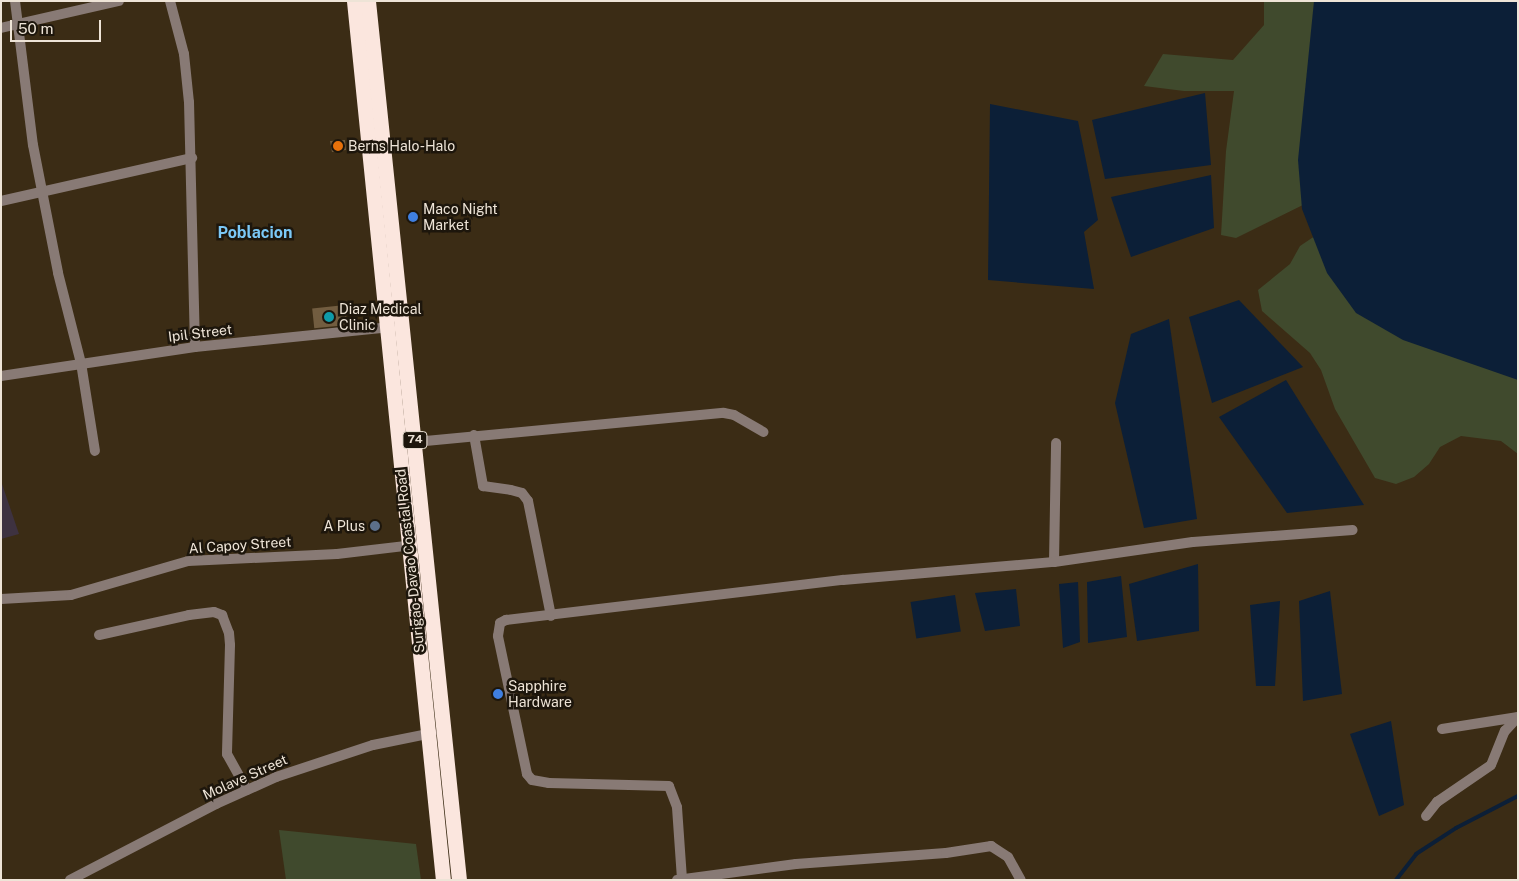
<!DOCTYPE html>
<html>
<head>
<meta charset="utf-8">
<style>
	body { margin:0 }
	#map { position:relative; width:1519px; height:881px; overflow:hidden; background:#3b2c15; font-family:"Public Sans",sans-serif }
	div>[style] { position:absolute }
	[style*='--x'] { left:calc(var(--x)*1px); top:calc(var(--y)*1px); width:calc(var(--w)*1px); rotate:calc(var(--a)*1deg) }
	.education>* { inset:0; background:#3e3240 }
	.green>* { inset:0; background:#404a2d }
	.water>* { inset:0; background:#0c1f37; transform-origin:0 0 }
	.stream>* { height:4px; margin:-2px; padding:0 2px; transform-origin:2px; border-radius:2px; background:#0c1f37 }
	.building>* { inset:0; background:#725d40; transform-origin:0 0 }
	.street>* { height:10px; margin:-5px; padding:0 5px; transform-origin:5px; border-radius:5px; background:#887a75 }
	.highway>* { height:15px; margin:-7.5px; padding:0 7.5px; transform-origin:7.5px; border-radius:7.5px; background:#fbe6de }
	.dots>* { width:14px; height:14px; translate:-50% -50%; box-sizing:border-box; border:2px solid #1d160c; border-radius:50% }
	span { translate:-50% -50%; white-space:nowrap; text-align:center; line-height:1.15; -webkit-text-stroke:5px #1d160c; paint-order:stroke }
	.shield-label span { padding:1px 4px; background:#1d160c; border:1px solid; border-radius:4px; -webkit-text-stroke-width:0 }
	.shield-label { font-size:12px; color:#eee4d7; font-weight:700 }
	.poi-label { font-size:14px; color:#eee4d7 }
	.left { translate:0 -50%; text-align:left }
	.right { translate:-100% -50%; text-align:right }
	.street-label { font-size:14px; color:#eee4d7 }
	.quarter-label { font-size:16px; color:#7bc8f6; font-weight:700 }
	.frame { position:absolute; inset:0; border:2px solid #eee4d7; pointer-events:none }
	.scale { position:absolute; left:10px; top:20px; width:91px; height:22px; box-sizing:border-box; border:2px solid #eee4d7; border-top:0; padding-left:6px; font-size:15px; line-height:18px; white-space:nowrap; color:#eee4d7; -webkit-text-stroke:4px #1d160c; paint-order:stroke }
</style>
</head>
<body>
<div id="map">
	<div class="education">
		<i style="clip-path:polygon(1px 481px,19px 534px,1px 539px)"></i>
	</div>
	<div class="green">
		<i style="clip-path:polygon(1264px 1px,1350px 1px,1315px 199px,1236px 238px,1221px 235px,1226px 151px,1234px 91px,1184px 91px,1144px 86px,1163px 54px,1233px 60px,1264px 25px)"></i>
		<i style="clip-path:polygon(1352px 211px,1518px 283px,1518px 454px,1501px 441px,1461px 436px,1440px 447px,1429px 464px,1414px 477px,1396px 484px,1375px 478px,1335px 409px,1321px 370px,1310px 353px,1262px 311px,1258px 290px,1290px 264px,1300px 246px)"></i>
		<i style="clip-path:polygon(279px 830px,416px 844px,421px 880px,286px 880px)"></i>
	</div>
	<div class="water">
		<i style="clip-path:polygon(1314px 1px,1518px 1px,1518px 380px,1403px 340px,1356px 313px,1327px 273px,1302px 209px,1298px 160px)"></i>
		<i style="clip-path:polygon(1205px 93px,1211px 165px,1105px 179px,1092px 120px)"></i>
		<i style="clip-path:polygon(990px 104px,1078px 121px,1098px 220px,1084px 232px,1094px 289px,988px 280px)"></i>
		<i style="clip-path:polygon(1211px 175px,1214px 228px,1131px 257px,1111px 197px)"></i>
		<i style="clip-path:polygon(1239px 300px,1303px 367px,1212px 403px,1189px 317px)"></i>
		<i style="clip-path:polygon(1169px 319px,1197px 519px,1144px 528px,1115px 403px,1131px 334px)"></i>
		<i style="clip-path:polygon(1286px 380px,1364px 505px,1287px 513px,1219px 417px)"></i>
		<i style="clip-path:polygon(1198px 564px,1199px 631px,1137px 641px,1129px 584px)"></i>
		<i style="clip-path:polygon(1121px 576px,1127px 637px,1088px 643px,1087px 582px)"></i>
		<i style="clip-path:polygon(1078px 582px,1080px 642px,1063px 648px,1059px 584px)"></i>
		<i style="clip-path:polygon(1016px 589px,1020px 626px,985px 631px,975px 593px)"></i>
		<i style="clip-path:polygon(1330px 591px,1342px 694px,1303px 701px,1299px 601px)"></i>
		<i style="left:955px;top:595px;width:37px;height:45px;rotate:81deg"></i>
		<i style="clip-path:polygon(1280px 601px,1275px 686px,1256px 686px,1250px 605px)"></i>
		<i style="clip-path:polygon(1391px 721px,1404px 805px,1379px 816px,1350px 734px)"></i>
	</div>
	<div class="stream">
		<i style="--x:1396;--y:880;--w:33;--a:-52"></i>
		<i style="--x:1416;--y:854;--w:48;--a:-33"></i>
		<i style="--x:1456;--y:828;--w:70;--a:-27.3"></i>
	</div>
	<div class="building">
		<i style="clip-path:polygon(345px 140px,346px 150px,332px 152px,330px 141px)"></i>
		<i style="left:345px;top:305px;width:20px;height:33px;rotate:84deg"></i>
	</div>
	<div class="street">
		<i style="--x:15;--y:1;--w:145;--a:82.9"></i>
		<i style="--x:33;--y:145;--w:130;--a:78.9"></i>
		<i style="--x:58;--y:273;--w:93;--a:75.7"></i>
		<i style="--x:81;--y:363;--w:89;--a:81"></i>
		<i style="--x:170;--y:1;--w:55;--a:75.2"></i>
		<i style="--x:184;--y:54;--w:48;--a:84.1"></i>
		<i style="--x:189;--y:102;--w:245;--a:88.6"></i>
		<i style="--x:1;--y:28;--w:121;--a:-12.9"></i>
		<i style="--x:1;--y:201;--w:196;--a:-12.7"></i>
		<i style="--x:1;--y:376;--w:196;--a:-8.5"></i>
		<i style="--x:195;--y:347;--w:197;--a:-5.8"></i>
		<i style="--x:474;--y:435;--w:52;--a:80"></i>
		<i style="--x:483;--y:486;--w:28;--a:8"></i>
		<i style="--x:511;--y:490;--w:11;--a:15"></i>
		<i style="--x:522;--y:493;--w:10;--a:53"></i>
		<i style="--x:528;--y:501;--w:117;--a:78.7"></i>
		<i style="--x:415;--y:442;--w:310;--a:-5.4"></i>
		<i style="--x:724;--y:413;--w:10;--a:11"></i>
		<i style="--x:734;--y:415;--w:34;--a:30"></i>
		<i style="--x:1054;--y:562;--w:119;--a:-89"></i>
		<i style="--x:1;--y:599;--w:70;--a:-3.3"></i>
		<i style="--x:71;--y:595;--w:122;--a:-16.2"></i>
		<i style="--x:188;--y:561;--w:149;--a:-2.7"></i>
		<i style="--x:337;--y:554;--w:78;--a:-6.7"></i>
		<i style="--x:99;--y:635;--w:92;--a:-12.5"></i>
		<i style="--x:189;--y:615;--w:25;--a:-7"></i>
		<i style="--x:214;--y:612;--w:9;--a:21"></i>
		<i style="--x:222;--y:615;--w:19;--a:69"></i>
		<i style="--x:229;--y:633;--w:12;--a:85"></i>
		<i style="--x:230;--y:645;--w:109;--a:91.6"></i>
		<i style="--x:227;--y:754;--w:41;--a:60.9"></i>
		<i style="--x:1442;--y:729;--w:77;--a:-9"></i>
		<i style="--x:1426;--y:816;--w:18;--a:-52"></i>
		<i style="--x:1437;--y:802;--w:65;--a:-34.4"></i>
		<i style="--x:1491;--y:765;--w:37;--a:-68"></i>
		<i style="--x:1505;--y:731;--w:19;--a:-47"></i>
		<i style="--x:682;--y:879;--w:72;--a:-94"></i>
		<i style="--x:677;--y:807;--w:22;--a:-111"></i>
		<i style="--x:669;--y:786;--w:120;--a:-178.6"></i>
		<i style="--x:549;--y:783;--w:17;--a:-170"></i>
		<i style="--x:532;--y:780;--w:8;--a:-130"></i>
		<i style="--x:527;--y:774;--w:141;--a:-101.9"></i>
		<i style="--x:498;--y:636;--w:13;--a:-81"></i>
		<i style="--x:500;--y:623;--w:7;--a:-27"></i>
		<i style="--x:506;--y:620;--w:339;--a:-6.8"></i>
		<i style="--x:843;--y:580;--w:212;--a:-4.9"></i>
		<i style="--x:1054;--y:562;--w:140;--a:-8.2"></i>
		<i style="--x:1193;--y:542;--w:160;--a:-4.3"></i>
		<i style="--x:70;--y:880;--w:165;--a:-27.5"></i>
		<i style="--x:216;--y:804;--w:66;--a:-24.2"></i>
		<i style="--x:276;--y:777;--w:102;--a:-18.3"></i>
		<i style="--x:373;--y:745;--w:60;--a:-11.5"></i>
		<i style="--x:677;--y:880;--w:120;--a:-7.7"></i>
		<i style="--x:796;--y:864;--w:150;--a:-4.2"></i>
		<i style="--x:946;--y:853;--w:46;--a:-8.8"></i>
		<i style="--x:991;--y:846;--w:20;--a:33"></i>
		<i style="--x:1008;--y:857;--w:26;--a:61"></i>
	</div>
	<div class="highway">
		<i style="--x:354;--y:1;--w:883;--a:84.22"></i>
		<i style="--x:368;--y:1;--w:884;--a:84.09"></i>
	</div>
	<div class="dots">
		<i style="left:338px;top:146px;background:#e8710a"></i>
		<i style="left:413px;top:217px;background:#3f7fe0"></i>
		<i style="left:329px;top:317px;background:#0f9aa8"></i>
		<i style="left:375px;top:526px;background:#5c6f8a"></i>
		<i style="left:498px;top:694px;background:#3f7fe0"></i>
	</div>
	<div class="shield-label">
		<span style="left:415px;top:440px">74</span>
	</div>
	<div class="poi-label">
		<span class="left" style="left:348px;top:146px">Berns Halo-Halo</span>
		<span class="left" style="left:423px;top:217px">Maco Night<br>Market</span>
		<span class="left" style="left:339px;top:317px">Diaz Medical<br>Clinic</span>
		<span class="right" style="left:365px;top:526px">A Plus</span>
		<span class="left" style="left:508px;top:694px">Sapphire<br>Hardware</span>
	</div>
	<div class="street-label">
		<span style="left:200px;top:333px;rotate:-7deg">Ipil Street</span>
		<span style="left:240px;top:545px;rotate:-4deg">Al Capoy Street</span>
		<span style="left:410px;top:561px;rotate:-96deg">Surigao-Davao Coastal Road</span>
		<span style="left:245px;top:777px;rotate:-24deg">Molave Street</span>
	</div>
	<div class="quarter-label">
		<span style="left:255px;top:233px">Poblacion</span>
	</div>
	<div class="frame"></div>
	<div class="scale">50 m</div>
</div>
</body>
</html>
